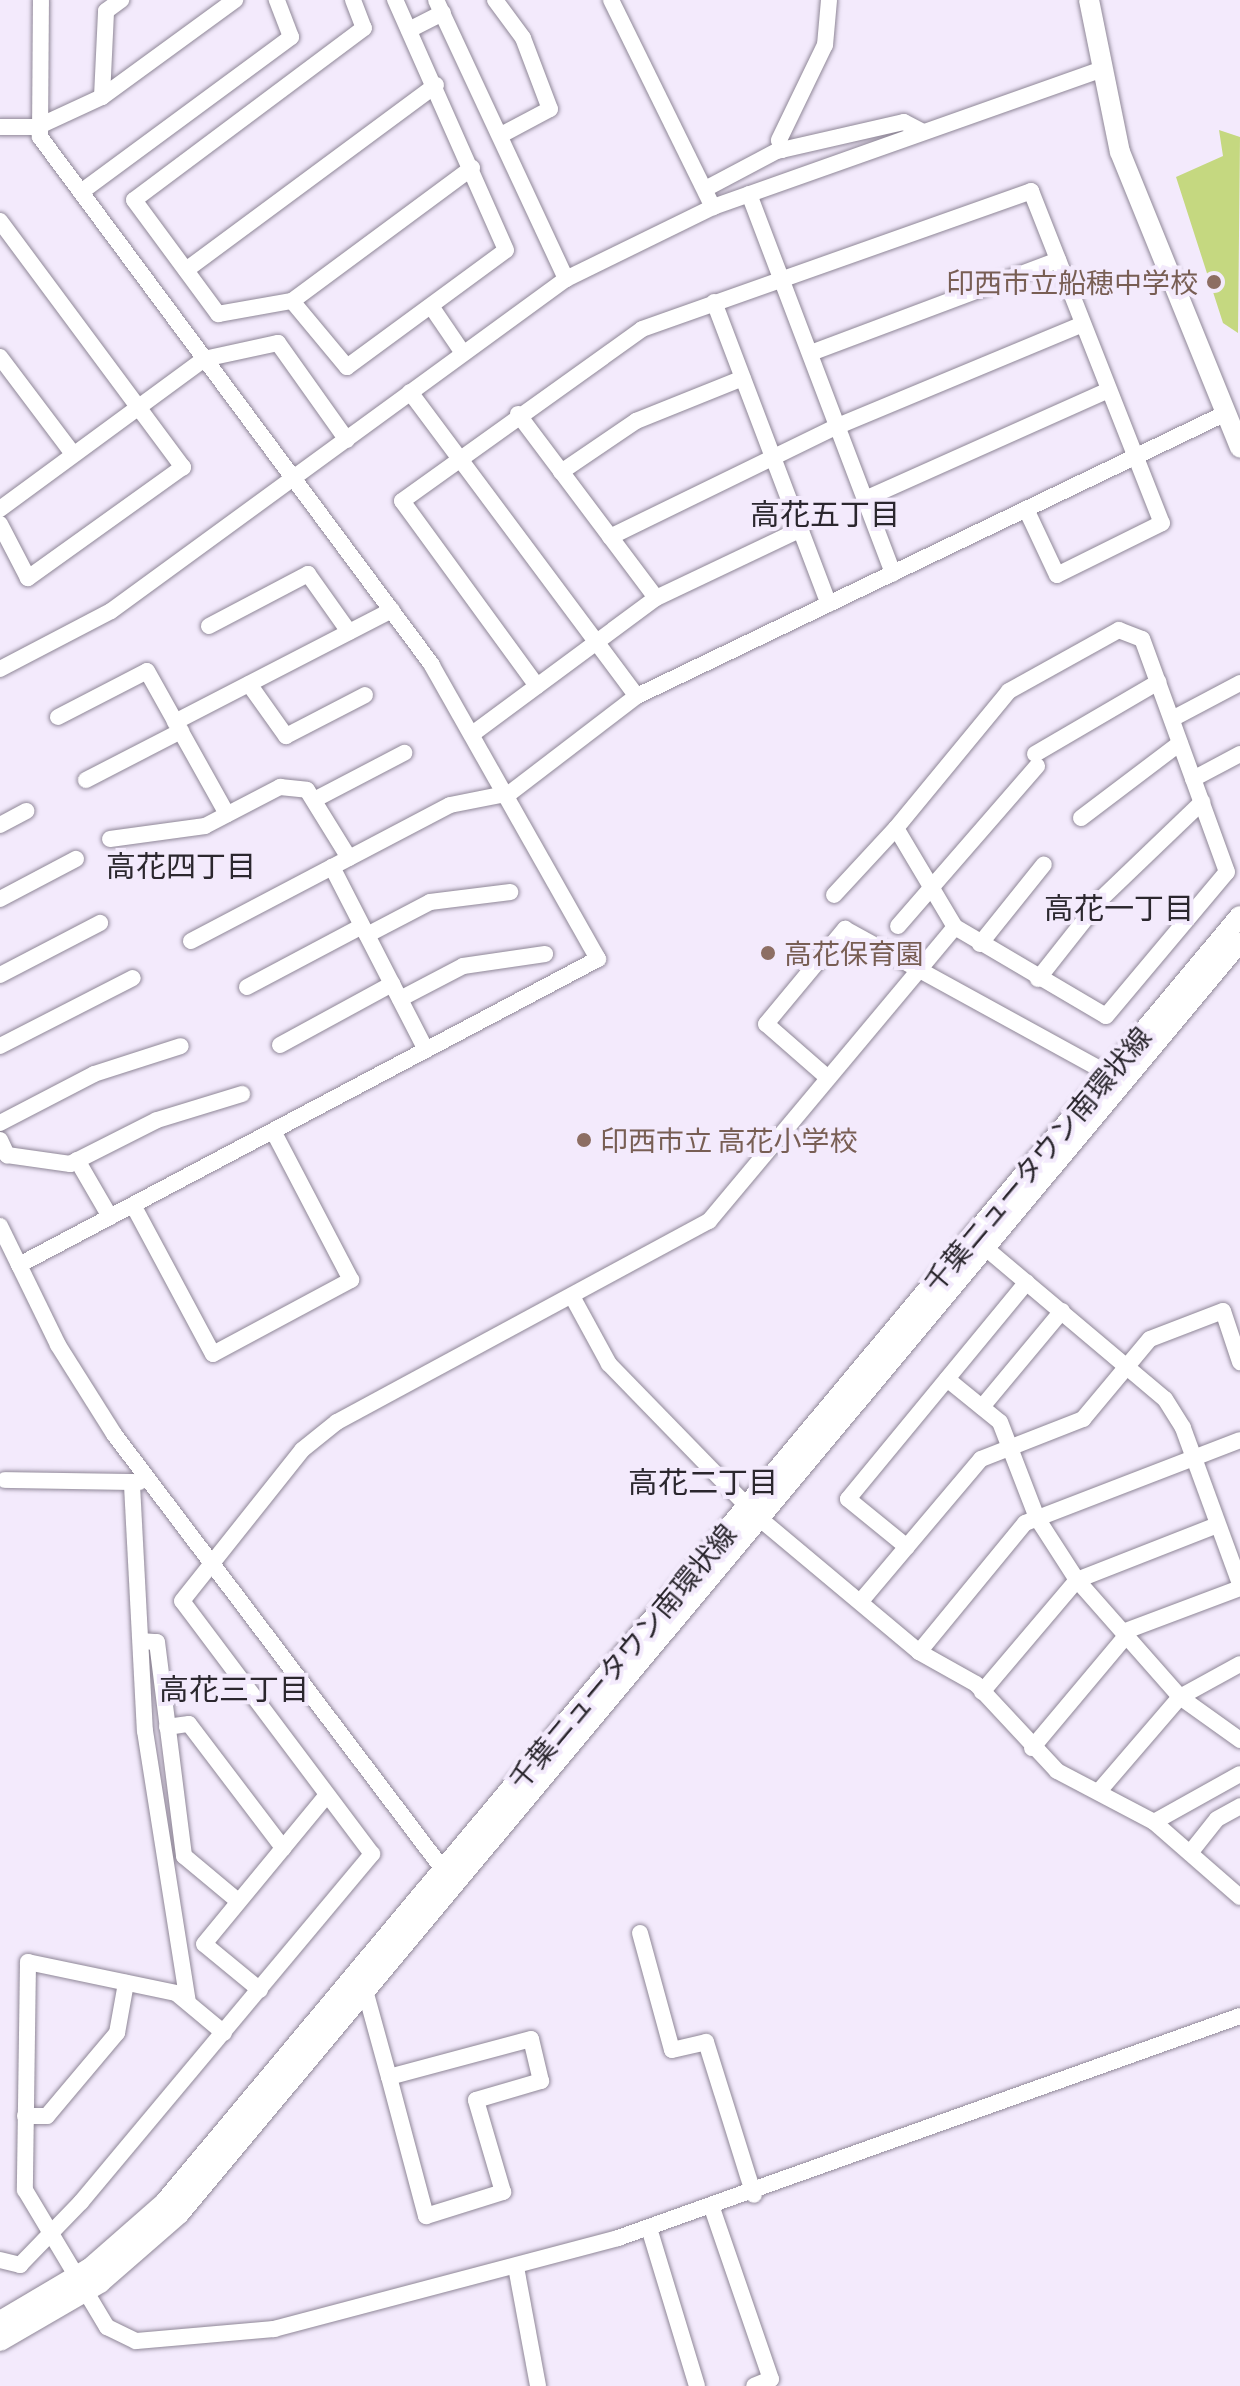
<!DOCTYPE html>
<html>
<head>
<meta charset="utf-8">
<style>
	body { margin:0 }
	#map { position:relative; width:1240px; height:2386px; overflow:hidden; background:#f3eafc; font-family:Manrope,"Noto Sans JP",sans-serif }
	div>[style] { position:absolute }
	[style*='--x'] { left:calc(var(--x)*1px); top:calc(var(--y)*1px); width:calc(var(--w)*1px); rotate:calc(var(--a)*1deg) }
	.green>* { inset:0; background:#c5d880 }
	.roads { filter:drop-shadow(0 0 2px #8f8797) drop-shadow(0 0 2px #8f8797) }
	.minor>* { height:16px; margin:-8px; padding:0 8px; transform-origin:8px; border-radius:8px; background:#fff }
	.major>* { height:20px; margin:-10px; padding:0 10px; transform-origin:10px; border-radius:10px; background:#fff }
	.dots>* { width:22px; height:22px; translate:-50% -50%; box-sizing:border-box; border:4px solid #f3eafc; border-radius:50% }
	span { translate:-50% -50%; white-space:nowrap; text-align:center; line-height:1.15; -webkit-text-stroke:8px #f3eafc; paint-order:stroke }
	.education-label { font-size:28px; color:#785e54 }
	.right { translate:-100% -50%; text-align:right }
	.left { translate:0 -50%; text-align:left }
	.street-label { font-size:28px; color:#2b272e }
	.neighbourhood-label { font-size:30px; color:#2b272e }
</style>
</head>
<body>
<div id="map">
	<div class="green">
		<i style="clip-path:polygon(1219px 130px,1240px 137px,1238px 333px,1223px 323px,1176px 177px,1223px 156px)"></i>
	</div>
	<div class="roads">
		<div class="minor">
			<i style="--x:353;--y:0;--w:30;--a:69"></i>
			<i style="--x:364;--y:28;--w:287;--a:143.2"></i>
			<i style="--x:134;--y:200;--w:142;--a:53.6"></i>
			<i style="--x:218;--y:314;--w:75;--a:-10"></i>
			<i style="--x:292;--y:301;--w:86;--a:50.2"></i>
			<i style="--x:347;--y:367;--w:197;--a:-36.3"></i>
			<i style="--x:506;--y:250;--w:274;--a:-113.9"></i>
			<i style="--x:436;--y:0;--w:308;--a:65"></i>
			<i style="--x:495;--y:0;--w:47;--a:53.6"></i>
			<i style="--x:523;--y:38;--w:76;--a:69.2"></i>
			<i style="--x:550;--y:109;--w:53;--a:152"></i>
			<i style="--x:611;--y:0;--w:231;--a:63.8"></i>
			<i style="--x:409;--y:30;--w:38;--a:-27"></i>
			<i style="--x:102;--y:97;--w:86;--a:-87.3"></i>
			<i style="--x:106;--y:11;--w:19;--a:-36"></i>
			<i style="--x:0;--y:127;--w:37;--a:0"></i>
			<i style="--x:37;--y:127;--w:72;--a:-24.8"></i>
			<i style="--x:102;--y:97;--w:165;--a:-36.1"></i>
			<i style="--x:782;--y:150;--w:10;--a:-107"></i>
			<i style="--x:779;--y:140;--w:106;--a:-64.2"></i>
			<i style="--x:825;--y:45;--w:45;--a:-84.9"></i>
			<i style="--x:707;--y:188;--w:79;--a:-27.9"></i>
			<i style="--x:777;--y:151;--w:130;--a:-12.9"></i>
			<i style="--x:904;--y:122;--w:19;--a:28"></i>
			<i style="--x:81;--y:192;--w:261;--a:-36.4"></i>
			<i style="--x:291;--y:37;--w:40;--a:-111"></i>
			<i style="--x:749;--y:194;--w:406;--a:69.2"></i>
			<i style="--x:0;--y:221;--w:307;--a:53.4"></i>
			<i style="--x:183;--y:467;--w:191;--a:144.4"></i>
			<i style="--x:28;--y:578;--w:61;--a:-117.4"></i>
			<i style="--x:186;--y:270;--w:311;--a:-36.5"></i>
			<i style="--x:292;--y:301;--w:224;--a:-36.5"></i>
			<i style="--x:714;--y:302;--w:323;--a:69.2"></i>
			<i style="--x:431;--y:306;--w:57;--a:55.8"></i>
			<i style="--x:811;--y:353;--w:264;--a:-20.6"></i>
			<i style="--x:0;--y:357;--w:121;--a:53"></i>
			<i style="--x:410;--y:392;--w:379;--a:53.3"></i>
			<i style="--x:518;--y:414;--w:230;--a:53.1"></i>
			<i style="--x:561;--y:472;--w:91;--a:-34.2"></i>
			<i style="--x:636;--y:421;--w:115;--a:-21.9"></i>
			<i style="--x:865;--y:499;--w:267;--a:-24.1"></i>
			<i style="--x:0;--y:509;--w:253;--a:-36.3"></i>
			<i style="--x:204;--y:359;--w:76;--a:-12.2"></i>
			<i style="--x:278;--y:343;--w:119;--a:54.6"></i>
			<i style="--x:610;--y:537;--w:254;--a:-26"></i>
			<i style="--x:838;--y:426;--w:265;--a:-22.6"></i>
			<i style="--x:209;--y:626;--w:112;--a:-27.7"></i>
			<i style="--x:308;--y:574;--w:71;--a:54.7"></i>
			<i style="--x:0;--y:669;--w:125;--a:-27.6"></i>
			<i style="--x:111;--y:611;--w:563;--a:-36.12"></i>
			<i style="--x:566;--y:279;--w:164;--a:-26.1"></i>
			<i style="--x:713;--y:207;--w:410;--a:-19.5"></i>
			<i style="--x:249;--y:684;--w:64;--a:54.6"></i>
			<i style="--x:286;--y:736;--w:89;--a:-27.4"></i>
			<i style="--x:537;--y:686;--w:229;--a:-126.1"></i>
			<i style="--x:402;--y:501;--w:295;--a:-35.6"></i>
			<i style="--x:642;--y:329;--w:413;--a:-19.5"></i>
			<i style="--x:1031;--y:191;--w:357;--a:68.5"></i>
			<i style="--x:1162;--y:523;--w:117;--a:153.7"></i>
			<i style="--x:1057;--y:575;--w:73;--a:-115.2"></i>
			<i style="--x:58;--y:717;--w:100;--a:-27.3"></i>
			<i style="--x:147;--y:671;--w:164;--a:60.8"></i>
			<i style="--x:1172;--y:719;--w:77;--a:-27.9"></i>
			<i style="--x:175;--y:722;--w:244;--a:-27.3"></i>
			<i style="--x:475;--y:732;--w:225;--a:-36.5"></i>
			<i style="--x:656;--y:598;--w:161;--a:-25.4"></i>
			<i style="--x:1035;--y:754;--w:143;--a:-30.3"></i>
			<i style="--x:1193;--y:779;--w:53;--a:-28"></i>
			<i style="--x:86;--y:780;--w:107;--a:-27.3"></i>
			<i style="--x:314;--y:800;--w:102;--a:-27.6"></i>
			<i style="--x:1081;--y:818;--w:124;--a:-37.1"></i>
			<i style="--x:0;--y:825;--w:30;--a:-28"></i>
			<i style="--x:110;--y:839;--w:96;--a:-7.8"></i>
			<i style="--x:205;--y:826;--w:85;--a:-27.5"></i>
			<i style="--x:280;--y:787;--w:27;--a:6"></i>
			<i style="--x:307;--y:790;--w:80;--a:58.3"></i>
			<i style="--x:834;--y:895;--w:91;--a:-47.2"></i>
			<i style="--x:0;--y:899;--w:86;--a:-27.8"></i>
			<i style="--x:898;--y:926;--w:212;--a:-49"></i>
			<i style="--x:367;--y:935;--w:71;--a:-27.6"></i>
			<i style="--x:430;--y:902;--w:81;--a:-7.1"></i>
			<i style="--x:191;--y:941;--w:159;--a:-27.7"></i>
			<i style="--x:980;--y:944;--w:102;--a:-51.3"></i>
			<i style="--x:0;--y:975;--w:113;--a:-27.5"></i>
			<i style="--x:1038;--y:979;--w:103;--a:-51.7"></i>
			<i style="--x:1102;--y:898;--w:139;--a:-43.8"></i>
			<i style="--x:247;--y:987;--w:130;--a:-27.9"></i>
			<i style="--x:400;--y:999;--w:71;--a:-27.6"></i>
			<i style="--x:463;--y:966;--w:83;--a:-8.3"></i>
			<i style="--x:280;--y:1045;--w:128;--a:-28.6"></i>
			<i style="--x:0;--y:1046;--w:149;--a:-27.1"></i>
			<i style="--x:426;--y:1050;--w:206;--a:-117.2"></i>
			<i style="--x:332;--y:867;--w:133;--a:-27.7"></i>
			<i style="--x:450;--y:805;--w:61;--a:-11.3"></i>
			<i style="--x:510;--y:793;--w:160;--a:-37.4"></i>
			<i style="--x:637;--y:696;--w:653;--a:-25.66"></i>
			<i style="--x:828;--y:1078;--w:82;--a:-138.9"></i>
			<i style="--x:766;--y:1024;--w:124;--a:-50.3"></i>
			<i style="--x:845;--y:929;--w:311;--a:28.8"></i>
			<i style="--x:0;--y:1123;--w:106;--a:-27.5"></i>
			<i style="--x:94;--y:1074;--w:91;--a:-17.8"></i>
			<i style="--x:0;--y:1140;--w:17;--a:65"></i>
			<i style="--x:7;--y:1155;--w:64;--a:8.1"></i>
			<i style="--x:70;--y:1164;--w:97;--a:-26.8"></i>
			<i style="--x:157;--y:1120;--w:89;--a:-17"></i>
			<i style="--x:77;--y:1160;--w:66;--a:59.9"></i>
			<i style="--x:133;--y:1205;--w:169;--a:61.8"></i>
			<i style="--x:213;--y:1354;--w:157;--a:-28.2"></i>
			<i style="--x:351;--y:1280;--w:168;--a:-117.6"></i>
			<i style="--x:0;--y:1226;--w:132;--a:64"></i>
			<i style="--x:58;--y:1345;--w:105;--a:57.8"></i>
			<i style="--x:114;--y:1434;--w:554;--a:52.92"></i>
			<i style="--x:976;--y:1240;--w:247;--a:40.1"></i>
			<i style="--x:1165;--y:1399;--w:34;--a:58"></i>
			<i style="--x:1183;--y:1428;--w:166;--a:69.9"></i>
			<i style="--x:19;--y:1265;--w:655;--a:-27.86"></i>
			<i style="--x:598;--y:959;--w:338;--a:-119.5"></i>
			<i style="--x:432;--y:665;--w:658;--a:-126.59"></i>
			<i style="--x:40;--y:137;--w:137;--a:-89.6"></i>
			<i style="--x:573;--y:1298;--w:75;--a:61.4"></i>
			<i style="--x:609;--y:1364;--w:215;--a:45.8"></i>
			<i style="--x:759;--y:1518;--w:209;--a:39.9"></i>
			<i style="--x:919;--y:1652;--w:65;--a:29.3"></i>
			<i style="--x:976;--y:1684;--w:119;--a:47"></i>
			<i style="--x:1057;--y:1771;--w:110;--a:27.7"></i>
			<i style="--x:1154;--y:1822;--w:114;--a:41.1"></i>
			<i style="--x:947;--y:1379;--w:68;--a:39.1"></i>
			<i style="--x:1000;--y:1422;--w:103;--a:68.9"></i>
			<i style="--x:1037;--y:1518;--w:74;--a:57.2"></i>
			<i style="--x:1077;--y:1580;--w:156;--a:48.6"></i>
			<i style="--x:1180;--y:1697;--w:74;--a:35.6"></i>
			<i style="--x:982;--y:1407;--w:125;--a:-50.2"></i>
			<i style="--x:5;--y:1480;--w:134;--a:0.9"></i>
			<i style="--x:132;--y:1485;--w:246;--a:87"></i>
			<i style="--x:145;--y:1731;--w:274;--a:81"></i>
			<i style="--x:907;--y:1547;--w:76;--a:-140.9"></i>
			<i style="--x:848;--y:1499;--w:281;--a:-50.5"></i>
			<i style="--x:861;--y:1601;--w:186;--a:-49.8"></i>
			<i style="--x:981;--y:1459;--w:110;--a:-21.4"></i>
			<i style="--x:1083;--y:1419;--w:104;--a:-50.1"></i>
			<i style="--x:1150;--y:1339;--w:78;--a:-21"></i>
			<i style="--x:1223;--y:1311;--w:54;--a:71.6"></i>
			<i style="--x:1123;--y:1632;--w:125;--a:-20.6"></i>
			<i style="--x:141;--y:1641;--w:16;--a:4"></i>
			<i style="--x:157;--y:1642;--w:216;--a:82.8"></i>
			<i style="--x:184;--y:1856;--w:70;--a:39.8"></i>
			<i style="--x:919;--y:1652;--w:167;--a:-50.6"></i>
			<i style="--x:1025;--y:1523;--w:230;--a:-21.1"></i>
			<i style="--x:982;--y:1692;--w:147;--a:-49.7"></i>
			<i style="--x:1077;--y:1580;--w:150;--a:-21.4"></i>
			<i style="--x:167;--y:1727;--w:22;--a:-8"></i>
			<i style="--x:189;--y:1724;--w:156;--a:52.8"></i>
			<i style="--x:1032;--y:1748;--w:146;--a:-50"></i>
			<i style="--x:1100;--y:1790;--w:123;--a:-49.3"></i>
			<i style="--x:1180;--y:1697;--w:68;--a:-28.8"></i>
			<i style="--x:1154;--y:1822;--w:98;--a:-29.2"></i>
			<i style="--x:1190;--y:1853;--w:43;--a:-51.5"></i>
			<i style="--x:1217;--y:1819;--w:26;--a:-29"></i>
			<i style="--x:640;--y:1933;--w:121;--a:74.7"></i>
			<i style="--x:672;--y:2050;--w:35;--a:-13"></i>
			<i style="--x:706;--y:2042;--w:160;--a:72.6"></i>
			<i style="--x:260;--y:1990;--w:72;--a:-140.6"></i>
			<i style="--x:204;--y:1944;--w:193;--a:-50.5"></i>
			<i style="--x:365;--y:1990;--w:90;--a:74.6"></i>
			<i style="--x:389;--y:2077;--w:144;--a:75.1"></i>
			<i style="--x:426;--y:2216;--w:81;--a:-17.3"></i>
			<i style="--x:503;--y:2192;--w:96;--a:-106.4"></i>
			<i style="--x:476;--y:2100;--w:68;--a:-16.3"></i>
			<i style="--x:541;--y:2081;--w:43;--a:-103.4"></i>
			<i style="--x:531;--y:2039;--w:147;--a:165"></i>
			<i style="--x:224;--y:2033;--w:62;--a:-140.2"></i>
			<i style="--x:176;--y:1993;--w:151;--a:-168.2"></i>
			<i style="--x:28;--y:1962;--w:228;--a:90.8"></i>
			<i style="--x:25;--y:2190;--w:160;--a:59.1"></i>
			<i style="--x:107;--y:2327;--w:32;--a:26"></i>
			<i style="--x:136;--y:2341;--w:139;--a:-5"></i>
			<i style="--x:274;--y:2329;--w:356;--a:-14.8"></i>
			<i style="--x:618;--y:2238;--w:660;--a:-19.64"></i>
			<i style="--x:25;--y:2116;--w:22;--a:0"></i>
			<i style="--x:47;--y:2116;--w:109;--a:-49.9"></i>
			<i style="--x:117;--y:2033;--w:51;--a:-79.8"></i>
			<i style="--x:712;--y:2208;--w:181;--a:71"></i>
			<i style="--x:771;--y:2379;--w:18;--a:158"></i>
			<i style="--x:649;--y:2228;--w:165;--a:73.1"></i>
			<i style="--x:0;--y:2260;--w:21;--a:14"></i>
			<i style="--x:20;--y:2265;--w:88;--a:-45.9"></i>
			<i style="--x:81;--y:2202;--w:454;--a:-50.1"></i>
			<i style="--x:372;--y:1854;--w:316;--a:-126.9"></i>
			<i style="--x:182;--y:1601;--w:193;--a:-51.5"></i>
			<i style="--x:302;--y:1450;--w:45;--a:-38.7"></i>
			<i style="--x:337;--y:1422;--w:423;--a:-28.4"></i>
			<i style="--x:709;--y:1221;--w:383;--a:-50.1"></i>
			<i style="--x:955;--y:927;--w:175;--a:30.5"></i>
			<i style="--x:1106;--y:1016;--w:188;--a:-50"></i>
			<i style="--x:1227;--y:872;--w:248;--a:-110"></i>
			<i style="--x:1142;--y:639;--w:25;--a:-159"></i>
			<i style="--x:1119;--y:630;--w:126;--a:151"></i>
			<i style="--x:1009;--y:691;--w:178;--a:129.5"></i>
			<i style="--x:896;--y:828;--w:115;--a:59.2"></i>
			<i style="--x:516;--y:2267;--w:121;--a:79.5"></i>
		</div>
		<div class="major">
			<i style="--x:1089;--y:0;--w:155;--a:78.5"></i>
			<i style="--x:1120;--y:152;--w:319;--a:67.9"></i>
			<i style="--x:0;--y:2321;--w:104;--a:-30.5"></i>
			<i style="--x:90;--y:2268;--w:100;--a:-41.3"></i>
			<i style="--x:165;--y:2202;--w:1676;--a:-50.11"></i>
			<i style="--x:0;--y:2341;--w:116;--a:-30.1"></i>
			<i style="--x:100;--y:2283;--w:105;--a:-41.1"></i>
			<i style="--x:179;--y:2214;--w:1656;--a:-50.17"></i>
		</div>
	</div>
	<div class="dots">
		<i style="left:1214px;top:282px;background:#8d6e63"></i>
		<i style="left:768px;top:953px;background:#8d6e63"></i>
		<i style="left:584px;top:1140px;background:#8d6e63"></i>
	</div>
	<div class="education-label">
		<span class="right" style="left:1198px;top:282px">印西市立船穂中学校</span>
		<span class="left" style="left:784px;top:953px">高花保育園</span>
		<span class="left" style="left:600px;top:1140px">印西市立 高花小学校</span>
	</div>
	<div class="street-label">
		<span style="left:1037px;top:1159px;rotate:-50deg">千葉ニュータウン南環状線</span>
		<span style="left:622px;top:1656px;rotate:-50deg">千葉ニュータウン南環状線</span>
	</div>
	<div class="neighbourhood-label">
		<span style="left:825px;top:514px">高花五丁目</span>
		<span style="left:181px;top:866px">高花四丁目</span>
		<span style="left:1119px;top:908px">高花一丁目</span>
		<span style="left:703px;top:1482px">高花二丁目</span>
		<span style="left:234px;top:1689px">高花三丁目</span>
	</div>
</div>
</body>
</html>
